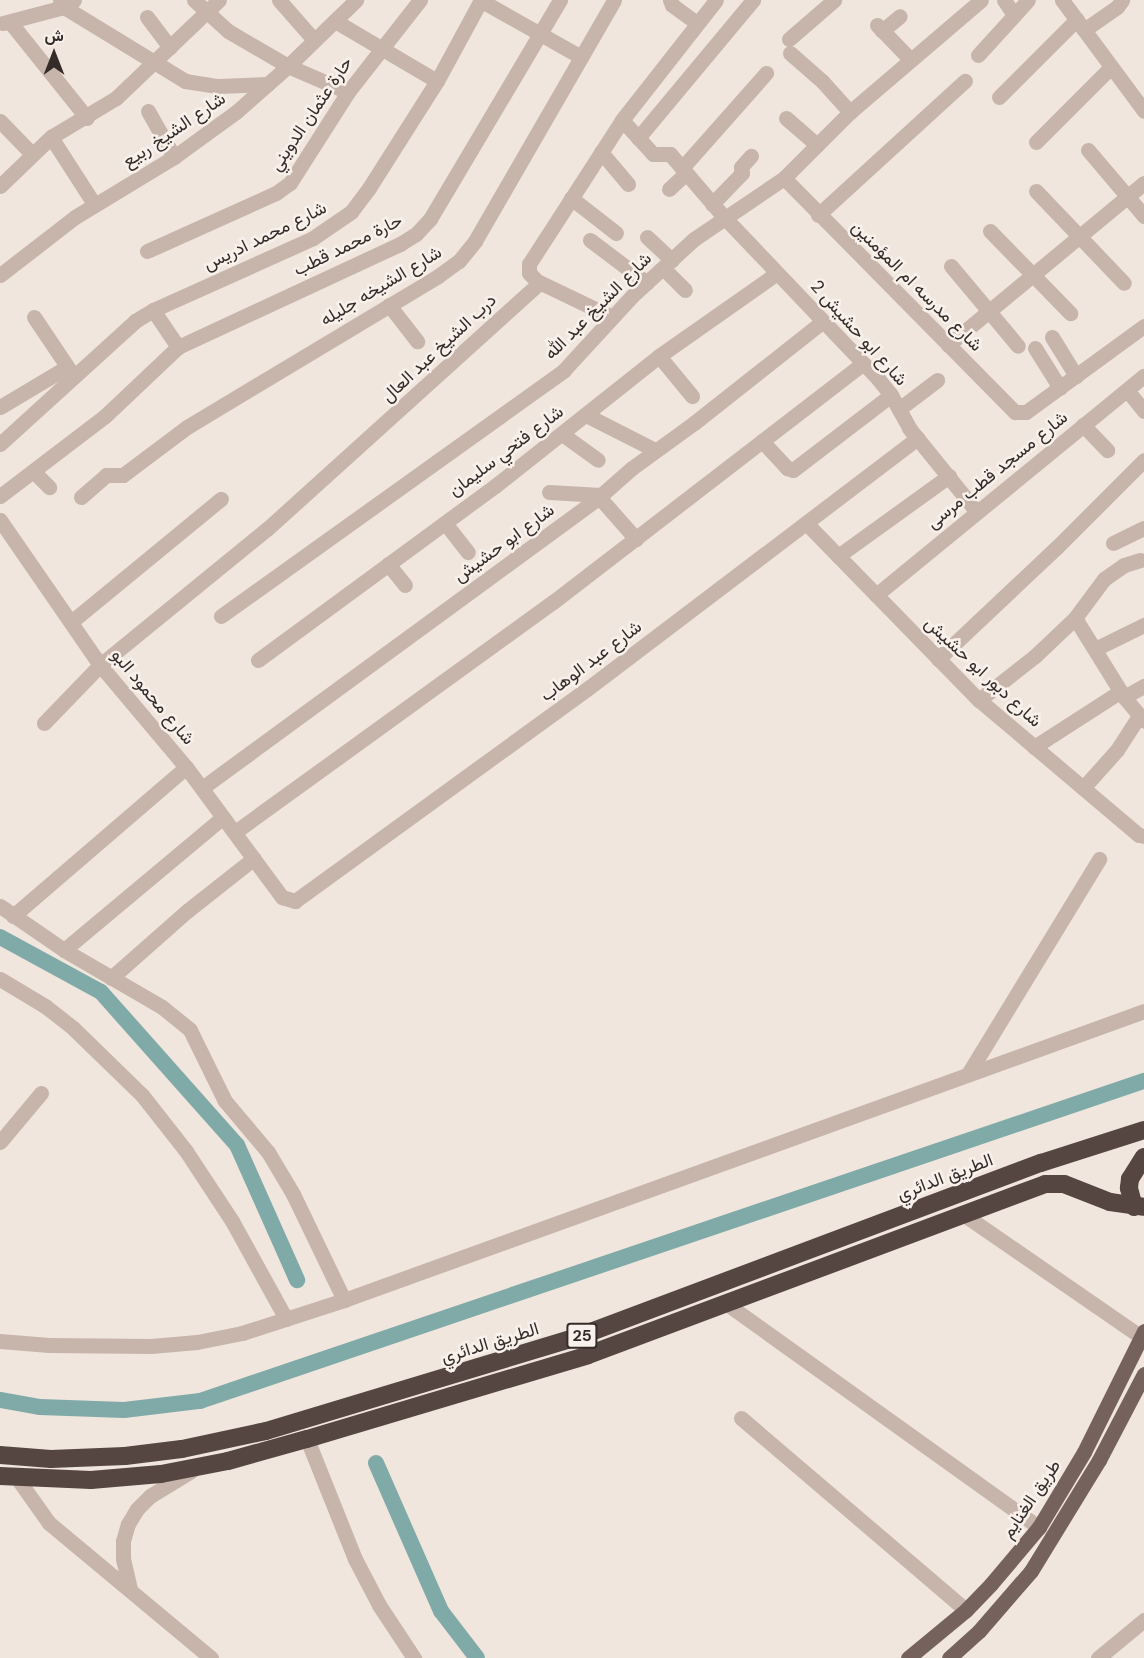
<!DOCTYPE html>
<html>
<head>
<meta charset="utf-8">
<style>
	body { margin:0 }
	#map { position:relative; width:1144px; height:1658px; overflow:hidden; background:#f0e6de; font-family:"DM Sans",Vazirmatn,sans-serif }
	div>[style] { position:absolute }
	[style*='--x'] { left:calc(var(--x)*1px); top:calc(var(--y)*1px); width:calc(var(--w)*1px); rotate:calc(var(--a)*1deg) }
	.canal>* { height:16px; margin:-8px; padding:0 8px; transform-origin:8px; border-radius:8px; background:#80aaa8 }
	.minor>* { height:15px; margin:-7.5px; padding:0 7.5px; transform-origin:7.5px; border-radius:7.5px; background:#c7b5ab }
	.major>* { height:15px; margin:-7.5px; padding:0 7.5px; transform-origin:7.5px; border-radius:7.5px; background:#76625c }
	.highway>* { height:18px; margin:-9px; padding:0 9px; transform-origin:9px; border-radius:9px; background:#554641 }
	span { translate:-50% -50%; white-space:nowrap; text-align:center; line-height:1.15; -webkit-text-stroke:5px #f8f0ea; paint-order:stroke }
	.shield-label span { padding:2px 4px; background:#f8f0ea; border:2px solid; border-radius:4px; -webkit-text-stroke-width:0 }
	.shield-label { font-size:16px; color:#352c29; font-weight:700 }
	.street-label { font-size:18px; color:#352c29 }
	.north { position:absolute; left:24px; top:24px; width:60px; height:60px; -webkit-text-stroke:4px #f8f0ea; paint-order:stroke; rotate:0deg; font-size:16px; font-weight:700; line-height:24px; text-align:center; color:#352c29 }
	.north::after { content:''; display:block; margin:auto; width:21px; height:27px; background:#352c29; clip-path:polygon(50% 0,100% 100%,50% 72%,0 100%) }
</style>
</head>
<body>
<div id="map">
	<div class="canal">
		<i style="--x:0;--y:937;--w:115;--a:28.6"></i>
		<i style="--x:101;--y:992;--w:205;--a:48.4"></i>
		<i style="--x:237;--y:1145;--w:148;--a:66"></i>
		<i style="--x:0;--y:1400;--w:41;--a:9.9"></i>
		<i style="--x:40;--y:1407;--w:84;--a:2"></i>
		<i style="--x:124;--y:1410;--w:77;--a:-6.8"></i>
		<i style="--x:200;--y:1401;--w:997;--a:-18.73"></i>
		<i style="--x:376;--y:1463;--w:162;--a:66.3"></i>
		<i style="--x:441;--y:1611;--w:59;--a:52.5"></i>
	</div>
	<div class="minor">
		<i style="--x:60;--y:0;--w:8;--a:60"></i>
		<i style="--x:64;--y:7;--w:142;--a:31.4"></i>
		<i style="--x:185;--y:81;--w:33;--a:9"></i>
		<i style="--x:218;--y:86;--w:50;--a:-2.3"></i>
		<i style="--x:194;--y:0;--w:46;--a:42.4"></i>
		<i style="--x:228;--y:31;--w:69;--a:30.3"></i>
		<i style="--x:288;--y:66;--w:65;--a:23.4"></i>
		<i style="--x:279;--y:0;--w:53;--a:48.8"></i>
		<i style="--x:480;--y:0;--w:116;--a:29.4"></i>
		<i style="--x:670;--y:0;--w:5;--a:68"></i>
		<i style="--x:672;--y:5;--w:31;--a:36"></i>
		<i style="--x:1004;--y:0;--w:18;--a:56"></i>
		<i style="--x:1062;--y:0;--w:138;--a:53.5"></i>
		<i style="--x:147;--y:17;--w:38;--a:53"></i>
		<i style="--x:335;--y:21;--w:118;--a:30.5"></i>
		<i style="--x:10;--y:22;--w:123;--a:51.3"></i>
		<i style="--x:3;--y:23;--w:63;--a:-14.7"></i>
		<i style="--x:64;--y:7;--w:12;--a:-35"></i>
		<i style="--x:877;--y:25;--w:47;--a:45.9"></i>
		<i style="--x:1084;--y:30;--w:40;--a:-34.9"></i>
		<i style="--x:1117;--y:7;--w:9;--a:-54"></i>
		<i style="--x:882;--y:31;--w:23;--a:-40"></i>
		<i style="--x:789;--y:39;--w:60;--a:-40.9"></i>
		<i style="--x:790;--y:53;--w:43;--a:41.2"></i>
		<i style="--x:822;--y:81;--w:42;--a:47.9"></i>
		<i style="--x:978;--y:55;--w:74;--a:-47.7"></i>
		<i style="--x:999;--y:97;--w:110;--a:-45"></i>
		<i style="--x:148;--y:111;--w:53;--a:60.5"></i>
		<i style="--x:786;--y:118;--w:41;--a:41.1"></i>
		<i style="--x:622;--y:120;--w:46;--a:47.6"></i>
		<i style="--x:653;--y:154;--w:17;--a:0"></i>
		<i style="--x:670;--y:154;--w:83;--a:49.4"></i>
		<i style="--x:724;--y:217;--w:225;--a:46.4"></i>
		<i style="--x:879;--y:380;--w:19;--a:51"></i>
		<i style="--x:891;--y:395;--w:38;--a:61"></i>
		<i style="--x:909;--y:428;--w:108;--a:51"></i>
		<i style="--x:0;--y:121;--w:46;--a:45.9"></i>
		<i style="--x:51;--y:137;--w:80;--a:57.3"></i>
		<i style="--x:638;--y:138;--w:180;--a:-50.2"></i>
		<i style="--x:1036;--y:142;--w:106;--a:-45"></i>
		<i style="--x:1088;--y:150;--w:87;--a:49.7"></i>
		<i style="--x:601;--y:152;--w:42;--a:49.8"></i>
		<i style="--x:682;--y:168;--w:127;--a:-48.5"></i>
		<i style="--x:784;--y:178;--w:329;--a:45.4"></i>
		<i style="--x:1015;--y:412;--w:11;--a:0"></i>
		<i style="--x:1026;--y:412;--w:146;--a:-36.1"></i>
		<i style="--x:0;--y:186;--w:71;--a:-43.9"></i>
		<i style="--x:51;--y:137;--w:76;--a:-31"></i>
		<i style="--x:116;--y:98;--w:142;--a:-43.6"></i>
		<i style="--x:669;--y:189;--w:23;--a:-43"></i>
		<i style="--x:1036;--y:191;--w:127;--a:46.3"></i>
		<i style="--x:571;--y:198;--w:57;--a:37.9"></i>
		<i style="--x:712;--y:204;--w:43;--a:-45.9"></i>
		<i style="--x:742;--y:173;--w:6;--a:-99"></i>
		<i style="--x:741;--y:167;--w:15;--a:-48"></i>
		<i style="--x:818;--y:215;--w:199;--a:-42.4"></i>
		<i style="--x:990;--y:231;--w:115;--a:45.7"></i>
		<i style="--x:647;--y:237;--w:34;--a:43"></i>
		<i style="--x:590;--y:240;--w:71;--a:37"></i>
		<i style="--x:147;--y:251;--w:141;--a:-24.2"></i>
		<i style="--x:276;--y:193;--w:17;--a:-36"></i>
		<i style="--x:290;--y:183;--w:108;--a:-57.5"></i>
		<i style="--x:348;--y:92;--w:117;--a:-52"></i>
		<i style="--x:951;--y:266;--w:104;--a:50.1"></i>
		<i style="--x:663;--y:268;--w:31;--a:45"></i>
		<i style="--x:0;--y:275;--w:95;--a:-37.7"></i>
		<i style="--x:75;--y:217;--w:116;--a:-31.2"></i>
		<i style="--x:174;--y:157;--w:77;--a:-36"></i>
		<i style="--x:236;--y:112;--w:69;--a:-41.5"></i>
		<i style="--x:288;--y:66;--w:95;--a:-44.1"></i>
		<i style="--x:539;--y:282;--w:81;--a:25.6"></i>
		<i style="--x:389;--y:305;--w:46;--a:52.1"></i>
		<i style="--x:153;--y:310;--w:45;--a:56"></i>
		<i style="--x:34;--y:317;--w:70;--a:56.1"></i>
		<i style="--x:1052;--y:337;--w:46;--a:58.4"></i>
		<i style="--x:948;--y:345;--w:254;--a:-39.6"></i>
		<i style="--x:1035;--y:348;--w:47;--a:58"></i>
		<i style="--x:659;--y:356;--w:52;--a:50.5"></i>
		<i style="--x:1127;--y:390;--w:27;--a:51"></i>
		<i style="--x:0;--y:407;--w:78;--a:-30.8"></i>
		<i style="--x:899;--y:409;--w:48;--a:-37.3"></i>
		<i style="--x:586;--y:415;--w:77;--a:26.9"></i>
		<i style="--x:1083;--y:425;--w:35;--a:46"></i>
		<i style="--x:562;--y:434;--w:44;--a:35.8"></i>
		<i style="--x:762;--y:441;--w:37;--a:47"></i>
		<i style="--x:787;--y:468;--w:6;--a:18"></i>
		<i style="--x:793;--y:470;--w:123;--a:-37.4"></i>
		<i style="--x:0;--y:444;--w:183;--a:-42.3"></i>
		<i style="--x:135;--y:321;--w:21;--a:-31"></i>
		<i style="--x:153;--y:310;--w:175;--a:-24.2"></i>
		<i style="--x:313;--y:238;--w:46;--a:-34.4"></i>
		<i style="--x:351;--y:212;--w:30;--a:-53"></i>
		<i style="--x:369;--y:188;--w:127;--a:-57.6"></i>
		<i style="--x:437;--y:81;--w:92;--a:-61.5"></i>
		<i style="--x:33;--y:471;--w:23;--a:45"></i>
		<i style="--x:549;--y:492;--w:52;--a:3.3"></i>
		<i style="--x:0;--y:496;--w:132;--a:-37.3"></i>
		<i style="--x:105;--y:416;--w:100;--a:-43.4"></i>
		<i style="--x:178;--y:347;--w:245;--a:-24.9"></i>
		<i style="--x:400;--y:244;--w:19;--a:-32"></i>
		<i style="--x:416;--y:234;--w:21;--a:-47"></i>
		<i style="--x:430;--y:219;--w:255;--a:-59.3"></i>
		<i style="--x:81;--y:497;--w:33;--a:-41"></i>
		<i style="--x:106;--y:475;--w:17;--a:0"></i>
		<i style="--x:123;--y:475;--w:80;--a:-36.9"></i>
		<i style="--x:187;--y:427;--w:293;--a:-31"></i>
		<i style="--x:438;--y:276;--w:26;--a:-36"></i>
		<i style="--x:459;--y:261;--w:26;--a:-51"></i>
		<i style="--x:475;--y:241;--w:278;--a:-60"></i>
		<i style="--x:599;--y:497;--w:56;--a:48.6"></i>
		<i style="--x:0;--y:520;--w:176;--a:55.4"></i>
		<i style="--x:100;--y:665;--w:133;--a:49.9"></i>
		<i style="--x:186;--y:767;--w:162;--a:53.6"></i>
		<i style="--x:282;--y:897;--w:14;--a:17"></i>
		<i style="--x:295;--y:901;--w:361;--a:-36"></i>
		<i style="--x:587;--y:689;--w:415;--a:-37.2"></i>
		<i style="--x:445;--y:523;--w:37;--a:52"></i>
		<i style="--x:806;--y:523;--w:248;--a:45.7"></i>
		<i style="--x:979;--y:700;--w:209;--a:40.2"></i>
		<i style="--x:1139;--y:835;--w:5;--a:11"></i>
		<i style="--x:1113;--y:543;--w:34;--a:-26"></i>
		<i style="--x:838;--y:556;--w:137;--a:-35.8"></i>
		<i style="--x:388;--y:564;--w:27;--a:51"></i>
		<i style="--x:876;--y:595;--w:346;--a:-39.3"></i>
		<i style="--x:221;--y:616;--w:422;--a:-35.6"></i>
		<i style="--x:564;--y:370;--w:100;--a:-47.4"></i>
		<i style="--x:632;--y:296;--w:84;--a:-42.6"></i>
		<i style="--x:694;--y:239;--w:109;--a:-34.1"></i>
		<i style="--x:784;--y:178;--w:93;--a:-45"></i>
		<i style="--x:850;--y:112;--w:172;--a:-40.5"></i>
		<i style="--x:1075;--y:618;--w:93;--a:58.2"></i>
		<i style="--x:1124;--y:697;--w:31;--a:50"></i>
		<i style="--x:71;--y:622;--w:194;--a:-39.4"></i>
		<i style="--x:1095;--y:649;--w:55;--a:-26.1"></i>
		<i style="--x:938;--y:659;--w:163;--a:-43.3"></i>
		<i style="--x:1057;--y:547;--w:123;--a:-45"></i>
		<i style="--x:258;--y:660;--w:294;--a:-36.3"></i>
		<i style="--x:495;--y:486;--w:209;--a:-38.4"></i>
		<i style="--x:659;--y:356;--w:144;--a:-35.1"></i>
		<i style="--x:1124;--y:697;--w:23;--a:-29"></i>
		<i style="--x:979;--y:700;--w:71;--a:-38.2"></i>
		<i style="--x:1035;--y:656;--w:55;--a:-43.5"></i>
		<i style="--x:1075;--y:618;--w:49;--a:-53.4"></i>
		<i style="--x:1104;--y:579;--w:24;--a:-35"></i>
		<i style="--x:1124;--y:565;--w:17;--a:-17"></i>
		<i style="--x:44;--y:723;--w:81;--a:-46"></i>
		<i style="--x:100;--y:665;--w:215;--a:-39.2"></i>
		<i style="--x:267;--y:529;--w:367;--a:-42.1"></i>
		<i style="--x:539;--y:283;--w:14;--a:-135"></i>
		<i style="--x:529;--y:273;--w:9;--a:-90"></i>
		<i style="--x:529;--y:264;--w:171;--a:-57.1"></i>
		<i style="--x:622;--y:120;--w:152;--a:-51.9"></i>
		<i style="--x:1034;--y:747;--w:103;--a:-32.8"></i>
		<i style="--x:202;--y:788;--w:492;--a:-36.2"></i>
		<i style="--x:599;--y:497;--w:44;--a:-41.3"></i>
		<i style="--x:632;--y:468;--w:77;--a:-36"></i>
		<i style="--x:694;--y:423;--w:164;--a:-38.3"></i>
		<i style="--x:1083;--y:788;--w:51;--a:-48.2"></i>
		<i style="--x:1117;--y:750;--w:40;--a:-57.1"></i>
		<i style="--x:235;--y:832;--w:392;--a:-35.9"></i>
		<i style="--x:553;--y:602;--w:391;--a:-37.6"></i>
		<i style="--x:0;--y:906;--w:78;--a:34.5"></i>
		<i style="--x:64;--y:950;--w:113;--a:30.2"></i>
		<i style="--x:162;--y:1007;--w:36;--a:39"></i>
		<i style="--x:190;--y:1030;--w:79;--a:63.8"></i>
		<i style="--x:225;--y:1101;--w:67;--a:49.9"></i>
		<i style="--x:268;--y:1152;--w:49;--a:59.2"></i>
		<i style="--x:293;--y:1194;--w:118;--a:64.3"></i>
		<i style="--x:13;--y:916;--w:228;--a:-40.7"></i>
		<i style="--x:64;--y:950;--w:207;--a:-39.9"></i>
		<i style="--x:111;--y:978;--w:101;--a:-41.4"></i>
		<i style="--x:187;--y:911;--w:85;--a:-38.3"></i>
		<i style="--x:0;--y:979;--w:52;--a:31"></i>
		<i style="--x:45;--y:1006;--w:36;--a:38"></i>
		<i style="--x:73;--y:1028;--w:96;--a:44.2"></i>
		<i style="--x:142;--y:1095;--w:71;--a:51.8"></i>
		<i style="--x:186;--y:1151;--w:84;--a:56.7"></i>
		<i style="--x:232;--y:1221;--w:112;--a:61.1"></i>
		<i style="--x:968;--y:1074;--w:252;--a:-58.6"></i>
		<i style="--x:0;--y:1142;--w:64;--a:-50.1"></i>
		<i style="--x:963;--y:1214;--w:216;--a:34.6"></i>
		<i style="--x:727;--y:1304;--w:384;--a:35.6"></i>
		<i style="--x:0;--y:1341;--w:49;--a:4.7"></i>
		<i style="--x:49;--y:1345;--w:102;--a:0.6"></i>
		<i style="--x:151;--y:1346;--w:46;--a:-5"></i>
		<i style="--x:197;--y:1342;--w:46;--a:-11.3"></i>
		<i style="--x:242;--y:1333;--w:107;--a:-17.9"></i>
		<i style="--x:344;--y:1300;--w:851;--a:-19.86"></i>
		<i style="--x:741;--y:1418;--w:296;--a:40.5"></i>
		<i style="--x:307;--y:1439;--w:129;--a:68.2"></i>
		<i style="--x:355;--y:1559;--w:52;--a:62.4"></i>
		<i style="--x:379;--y:1605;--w:64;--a:56.6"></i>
		<i style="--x:17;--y:1478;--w:55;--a:54.6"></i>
		<i style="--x:49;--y:1523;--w:211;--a:39.8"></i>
		<i style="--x:130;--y:1589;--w:31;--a:-103"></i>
		<i style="--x:123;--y:1559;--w:18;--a:-90"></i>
		<i style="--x:123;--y:1541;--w:18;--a:-74"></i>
		<i style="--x:128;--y:1524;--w:17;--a:-59"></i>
		<i style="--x:137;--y:1509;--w:18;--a:-45"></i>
		<i style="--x:150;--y:1496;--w:48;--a:-31.4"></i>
		<i style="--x:1098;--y:1658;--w:60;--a:-39.6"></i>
	</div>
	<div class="major">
		<i style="--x:908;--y:1658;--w:75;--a:-39.6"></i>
		<i style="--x:966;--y:1610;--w:36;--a:-46"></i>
		<i style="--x:991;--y:1584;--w:75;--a:-49.9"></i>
		<i style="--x:1039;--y:1527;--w:87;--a:-59"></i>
		<i style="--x:1084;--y:1452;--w:135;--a:-63.6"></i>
		<i style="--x:949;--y:1658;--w:40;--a:-42"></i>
		<i style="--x:979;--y:1631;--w:79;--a:-49.1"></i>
		<i style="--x:1031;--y:1571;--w:130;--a:-58.5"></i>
		<i style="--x:1099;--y:1460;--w:97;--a:-62.4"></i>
	</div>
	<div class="highway">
		<i style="--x:1134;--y:1207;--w:20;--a:-105"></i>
		<i style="--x:1129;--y:1188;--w:9;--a:-84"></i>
		<i style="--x:1130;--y:1179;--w:26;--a:-58"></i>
		<i style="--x:0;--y:1455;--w:51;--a:4.5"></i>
		<i style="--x:51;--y:1459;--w:74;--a:-2.3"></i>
		<i style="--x:125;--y:1456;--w:57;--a:-7"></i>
		<i style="--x:182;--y:1449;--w:86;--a:-12.1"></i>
		<i style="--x:266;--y:1431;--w:328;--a:-16.8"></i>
		<i style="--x:580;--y:1336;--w:492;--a:-20.6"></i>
		<i style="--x:1041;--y:1163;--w:108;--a:-17.8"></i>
		<i style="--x:0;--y:1476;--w:91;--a:2.5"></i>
		<i style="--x:91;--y:1480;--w:70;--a:-4.9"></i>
		<i style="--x:161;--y:1474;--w:68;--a:-11"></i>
		<i style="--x:228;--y:1461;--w:82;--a:-15.6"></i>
		<i style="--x:307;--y:1439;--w:293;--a:-16.6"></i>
		<i style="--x:588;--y:1355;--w:488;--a:-20.5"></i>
		<i style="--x:1045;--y:1184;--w:19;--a:0"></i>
		<i style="--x:1064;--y:1184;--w:49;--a:21.4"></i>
		<i style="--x:1110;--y:1202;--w:34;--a:8"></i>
	</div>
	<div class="shield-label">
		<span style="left:582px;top:1336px">25</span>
	</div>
	<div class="street-label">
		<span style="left:311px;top:114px;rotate:-56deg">حارة عثمان الدويني</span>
		<span style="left:174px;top:130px;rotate:-34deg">شارع الشيخ ربيع</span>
		<span style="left:265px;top:236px;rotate:-26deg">شارع محمد ادريس</span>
		<span style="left:348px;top:245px;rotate:-26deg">حارة محمد قطب</span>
		<span style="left:381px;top:286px;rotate:-31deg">شارع الشيخه جليله</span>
		<span style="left:917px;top:286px;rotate:45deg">شارع مدرسه ام المؤمنين</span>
		<span style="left:598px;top:306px;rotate:-45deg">شارع الشيخ عبد الله</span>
		<span style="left:859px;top:333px;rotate:48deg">شارع ابو حشيش 2</span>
		<span style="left:439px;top:348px;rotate:-43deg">درب الشيخ عبد العال</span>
		<span style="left:506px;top:451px;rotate:-37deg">شارع فتحي سليمان</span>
		<span style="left:997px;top:470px;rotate:-39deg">شارع مسجد قطب مرسى</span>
		<span style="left:504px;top:543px;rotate:-36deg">شارع ابو حشيش</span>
		<span style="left:591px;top:661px;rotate:-37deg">شارع عبد الوهاب</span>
		<span style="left:983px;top:672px;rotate:43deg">شارع دبور ابو حشيش</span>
		<span style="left:153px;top:697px;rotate:50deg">شارع محمود البو</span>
		<span style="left:945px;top:1177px;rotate:-21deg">الطريق الدائري</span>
		<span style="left:490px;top:1343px;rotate:-17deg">الطريق الدائري</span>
		<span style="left:1031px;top:1499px;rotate:-56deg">طريق الغنايم</span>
	</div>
	<div class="north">ش</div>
</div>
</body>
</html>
